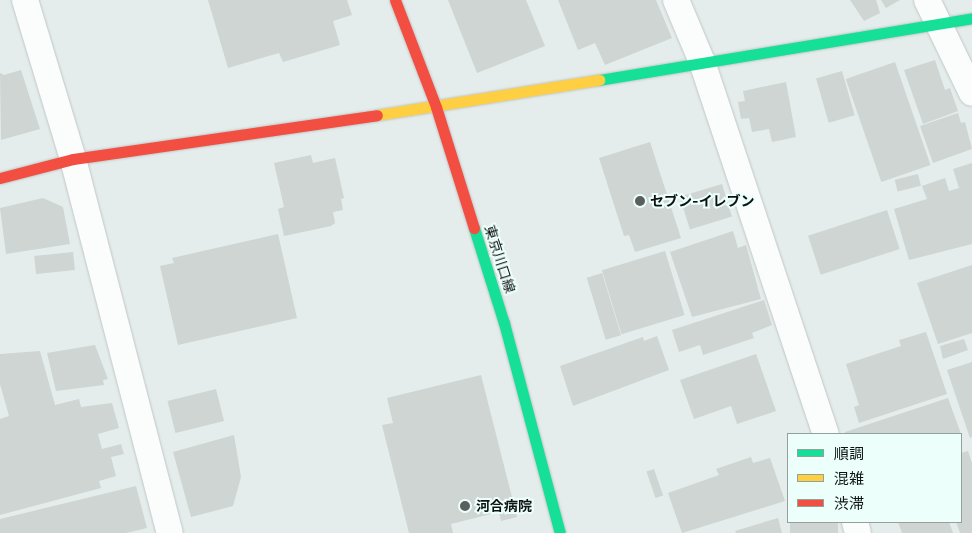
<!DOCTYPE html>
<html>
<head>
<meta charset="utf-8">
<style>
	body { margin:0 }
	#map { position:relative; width:972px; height:533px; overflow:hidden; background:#e4edeb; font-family:Inter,"Noto Sans JP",sans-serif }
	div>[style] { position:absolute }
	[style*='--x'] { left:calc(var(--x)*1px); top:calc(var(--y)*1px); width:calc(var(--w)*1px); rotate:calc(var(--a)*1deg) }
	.building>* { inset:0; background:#ced5d2; transform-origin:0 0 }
	.roads { filter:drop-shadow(0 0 1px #c1c7c6) drop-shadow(0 0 1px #c1c7c6) }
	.street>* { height:26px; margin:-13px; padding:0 13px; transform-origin:13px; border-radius:13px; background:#fbfcfc }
	.fast>* { height:11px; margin:-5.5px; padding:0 5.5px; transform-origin:5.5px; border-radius:5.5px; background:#16e098 }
	.slow>* { height:11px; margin:-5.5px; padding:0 5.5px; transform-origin:5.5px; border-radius:5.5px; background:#ffcf43 }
	.jam>* { height:11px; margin:-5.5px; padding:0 5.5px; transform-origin:5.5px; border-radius:5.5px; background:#f24e42 }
	.dots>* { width:14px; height:14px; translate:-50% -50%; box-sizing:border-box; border:2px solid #edfffa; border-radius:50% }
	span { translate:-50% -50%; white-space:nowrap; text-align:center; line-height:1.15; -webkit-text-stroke:4px #edfffa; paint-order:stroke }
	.poi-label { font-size:14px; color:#0d1312; font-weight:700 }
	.left { translate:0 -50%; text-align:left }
	.street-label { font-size:14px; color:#0d1312 }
	.legend { position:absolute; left:787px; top:433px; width:175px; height:90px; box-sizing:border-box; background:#edfffa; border:1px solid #93a19d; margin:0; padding:6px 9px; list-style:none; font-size:15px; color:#0d1312 }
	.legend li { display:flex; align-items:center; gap:10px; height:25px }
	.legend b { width:25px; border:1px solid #93a19d }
</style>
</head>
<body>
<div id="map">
	<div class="building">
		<i style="clip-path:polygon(208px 0,347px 0,352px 15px,333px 21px,340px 45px,283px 62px,279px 53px,228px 68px)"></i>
		<i style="clip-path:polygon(448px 0,526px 0,545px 46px,477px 73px)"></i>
		<i style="clip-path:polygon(558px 0,656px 0,672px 38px,605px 65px,595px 43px,578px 50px)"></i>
		<i style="clip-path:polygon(850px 0,876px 0,880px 13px,864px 21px)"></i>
		<i style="clip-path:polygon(881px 0,900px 0,886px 8px)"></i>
		<i style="clip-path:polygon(935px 60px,945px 90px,950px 88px,958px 111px,923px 124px,904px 70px)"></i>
		<i style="left:895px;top:62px;width:109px;height:52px;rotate:71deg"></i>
		<i style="clip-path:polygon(21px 70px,40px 129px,1px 140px,0 73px,4px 75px)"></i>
		<i style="left:842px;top:71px;width:46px;height:27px;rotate:74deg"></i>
		<i style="clip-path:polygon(786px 82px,796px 137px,772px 142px,769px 129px,752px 132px,749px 118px,741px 119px,738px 102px,745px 101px,743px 91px)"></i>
		<i style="clip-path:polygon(958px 113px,961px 123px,965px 122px,972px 149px,933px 163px,920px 126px)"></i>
		<i style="clip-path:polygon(650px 142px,681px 238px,635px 252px,629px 235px,624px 236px,599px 158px)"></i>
		<i style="clip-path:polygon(311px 155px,313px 163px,335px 158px,344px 198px,341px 199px,343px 210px,333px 212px,335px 223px,331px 226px,284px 236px,278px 209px,284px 207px,274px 163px)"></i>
		<i style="clip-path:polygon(972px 163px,972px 244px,909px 260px,894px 209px,927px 199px,922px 186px,945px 178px,949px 191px,959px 188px,953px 169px)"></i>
		<i style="left:918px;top:174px;width:12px;height:24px;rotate:76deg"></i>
		<i style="left:722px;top:184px;width:34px;height:44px;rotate:73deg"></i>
		<i style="clip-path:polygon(43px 198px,63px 207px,70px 244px,6px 254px,0 208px)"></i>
		<i style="left:887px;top:210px;width:41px;height:83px;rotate:72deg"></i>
		<i style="clip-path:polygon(733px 231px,738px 248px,746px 245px,761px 299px,692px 317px,670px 252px)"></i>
		<i style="clip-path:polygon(278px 234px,297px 318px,178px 345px,160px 266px,174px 263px,172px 258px)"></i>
		<i style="left:665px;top:251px;width:67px;height:66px;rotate:73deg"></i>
		<i style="left:73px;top:252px;width:18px;height:39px;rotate:84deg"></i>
		<i style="clip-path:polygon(972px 265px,972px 333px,938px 344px,917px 283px)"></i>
		<i style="left:602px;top:273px;width:65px;height:16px;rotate:73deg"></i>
		<i style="clip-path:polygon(764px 300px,772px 325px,752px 333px,754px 338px,703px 355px,700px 345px,679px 352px,672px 330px)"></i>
		<i style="clip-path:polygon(926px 332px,947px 394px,859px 423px,854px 407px,859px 405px,846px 364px,901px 346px,899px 340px)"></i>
		<i style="clip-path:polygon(657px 336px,669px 370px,573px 406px,560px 366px,643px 337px,644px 341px)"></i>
		<i style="clip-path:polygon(964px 339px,968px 350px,943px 359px,940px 346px)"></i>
		<i style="clip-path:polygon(95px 345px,108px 379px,103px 380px,104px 385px,56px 391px,47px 353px)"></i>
		<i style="clip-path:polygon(40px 351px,55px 405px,79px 399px,81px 407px,112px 403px,119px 428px,98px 434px,102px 449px,121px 444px,124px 454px,111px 457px,116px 476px,99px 481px,101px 488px,0 515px,0 419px,9px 416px,0 384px,0 354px)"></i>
		<i style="clip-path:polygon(756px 354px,776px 411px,737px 424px,731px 406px,694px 419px,680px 380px)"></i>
		<i style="clip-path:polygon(972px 362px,972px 437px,970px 438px,947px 370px)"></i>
		<i style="clip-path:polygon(481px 375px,517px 517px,501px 521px,499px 512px,451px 524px,453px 533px,409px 533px,382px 425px,393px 423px,387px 398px)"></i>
		<i style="left:216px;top:389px;width:33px;height:50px;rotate:76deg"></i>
		<i style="clip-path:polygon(948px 398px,961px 434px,845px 434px,845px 432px)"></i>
		<i style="clip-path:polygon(234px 435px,241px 477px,233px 506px,191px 517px,173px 452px)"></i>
		<i style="clip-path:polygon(968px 451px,972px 463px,972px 533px,960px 533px,956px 522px,961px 522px,961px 453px)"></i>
		<i style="clip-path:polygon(751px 457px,753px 463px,770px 458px,785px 501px,682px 533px,668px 493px,719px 475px,716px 469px)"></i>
		<i style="left:654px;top:469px;width:28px;height:8px;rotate:71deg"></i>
		<i style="clip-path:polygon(136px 486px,147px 528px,126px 533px,0 533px,0 519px)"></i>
		<i style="clip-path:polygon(778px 518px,782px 533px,736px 533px,735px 531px)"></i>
		<i style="left:790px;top:522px;width:48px;height:11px"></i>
		<i style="clip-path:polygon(898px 522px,949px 522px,953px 533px,902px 533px)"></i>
	</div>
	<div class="roads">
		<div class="street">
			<i style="--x:25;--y:0;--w:166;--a:73.2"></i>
			<i style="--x:73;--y:159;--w:386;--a:75.5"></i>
			<i style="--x:676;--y:0;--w:67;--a:67.2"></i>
			<i style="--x:702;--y:62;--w:392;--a:71.6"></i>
			<i style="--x:927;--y:0;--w:103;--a:64.2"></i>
			<i style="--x:855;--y:522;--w:11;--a:75"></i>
		</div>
		<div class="fast">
			<i style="--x:599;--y:80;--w:378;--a:-9.4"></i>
			<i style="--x:474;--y:228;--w:100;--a:72.5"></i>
			<i style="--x:504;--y:323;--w:217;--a:75.1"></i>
		</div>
		<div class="slow">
			<i style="--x:377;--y:115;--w:225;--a:-9"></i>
		</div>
		<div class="jam">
			<i style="--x:395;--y:0;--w:115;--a:69"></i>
			<i style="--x:436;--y:107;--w:127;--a:72.6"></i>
			<i style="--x:0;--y:178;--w:75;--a:-14.6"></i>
			<i style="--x:73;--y:159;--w:307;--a:-8.2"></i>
		</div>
	</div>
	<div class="dots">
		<i style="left:640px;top:201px;background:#585f5e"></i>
		<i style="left:465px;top:506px;background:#585f5e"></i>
	</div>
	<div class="poi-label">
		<span class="left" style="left:650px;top:201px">セブン-イレブン</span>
		<span class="left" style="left:476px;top:506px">河合病院</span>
	</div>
	<div class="street-label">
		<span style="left:500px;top:259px;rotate:72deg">東京川口線</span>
	</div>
	<ul class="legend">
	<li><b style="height:6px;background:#16e098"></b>順調</li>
	<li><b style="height:6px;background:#ffcf43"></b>混雑</li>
	<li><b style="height:6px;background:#f24e42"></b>渋滞</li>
	</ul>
</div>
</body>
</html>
